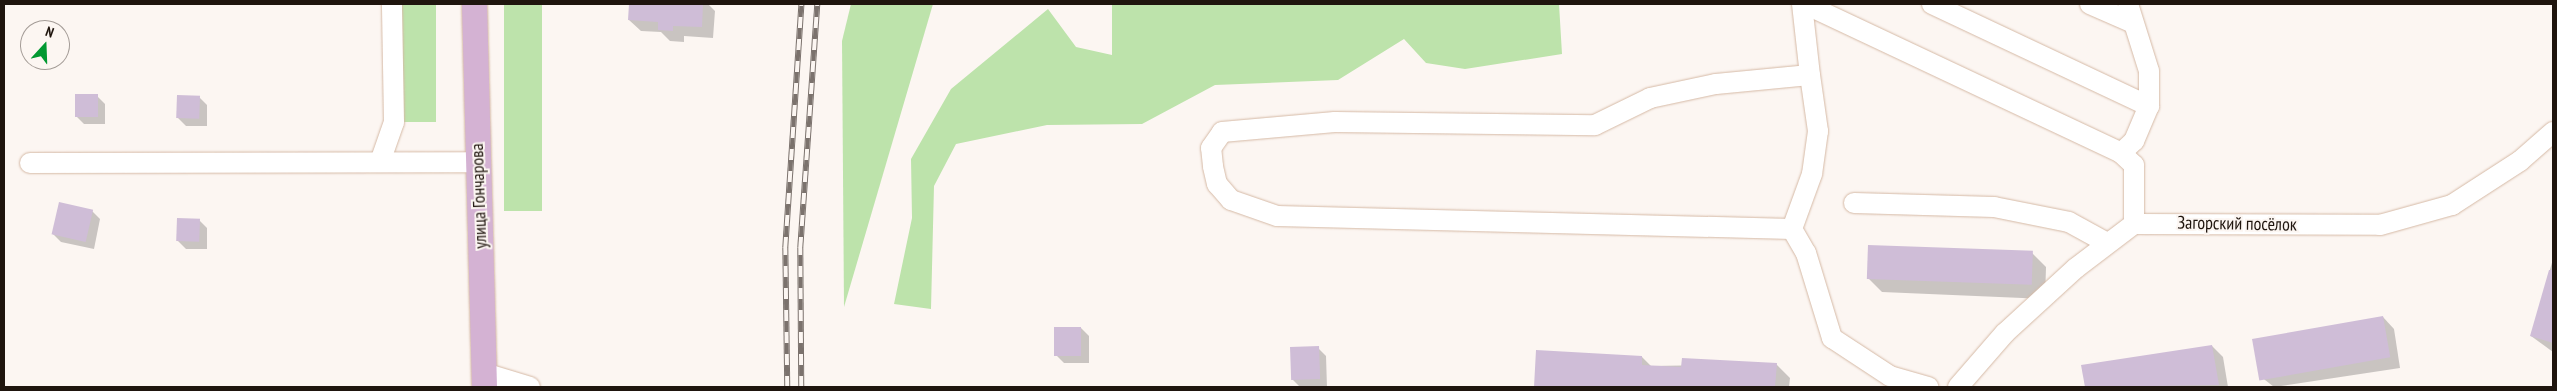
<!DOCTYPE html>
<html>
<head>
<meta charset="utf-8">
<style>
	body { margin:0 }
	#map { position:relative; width:2557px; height:391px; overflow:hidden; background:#fcf6f2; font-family:"PT Sans Narrow",sans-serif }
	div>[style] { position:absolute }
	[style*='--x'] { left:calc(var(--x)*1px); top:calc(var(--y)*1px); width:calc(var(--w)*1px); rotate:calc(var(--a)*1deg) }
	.green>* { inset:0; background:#bde3ab; transform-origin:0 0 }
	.shadow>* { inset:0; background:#0003 }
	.building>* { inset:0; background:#cfbdd7; transform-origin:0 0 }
	.roads { filter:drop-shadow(0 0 1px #d5b9a5) drop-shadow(0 0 1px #d5b9a5) }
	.minor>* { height:20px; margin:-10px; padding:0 10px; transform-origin:10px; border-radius:10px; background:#fff }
	.major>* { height:25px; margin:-12.5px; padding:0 12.5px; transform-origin:12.5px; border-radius:12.5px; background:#d4b2d3 }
	.rail>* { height:5.5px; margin-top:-2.75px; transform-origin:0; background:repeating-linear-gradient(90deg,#fcf6f2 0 11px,#7b726d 0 22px); box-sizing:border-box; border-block:1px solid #7b726d }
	span { translate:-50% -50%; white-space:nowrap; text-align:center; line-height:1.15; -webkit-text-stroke:4px #fcf6f2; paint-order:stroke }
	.street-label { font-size:18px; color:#1f150e }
	.frame { position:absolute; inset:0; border:5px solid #1f150e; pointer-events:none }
	.north { position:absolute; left:20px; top:20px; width:50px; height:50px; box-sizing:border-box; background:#fcf6f2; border:1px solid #a49c97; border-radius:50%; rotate:20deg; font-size:14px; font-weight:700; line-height:20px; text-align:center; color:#1f150e }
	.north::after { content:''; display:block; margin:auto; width:18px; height:22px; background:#029932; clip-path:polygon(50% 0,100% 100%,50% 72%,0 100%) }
</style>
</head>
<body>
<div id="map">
	<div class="green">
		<i style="left:400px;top:4px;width:36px;height:118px"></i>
		<i style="left:504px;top:4px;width:38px;height:207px"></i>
		<i style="clip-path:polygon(851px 4px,933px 4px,844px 307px,842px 41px)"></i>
		<i style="clip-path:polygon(1112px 4px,1559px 4px,1562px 54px,1465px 69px,1426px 63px,1404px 39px,1338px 80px,1215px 85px,1142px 124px,1047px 125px,956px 144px,934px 186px,931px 309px,894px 304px,912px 218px,911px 159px,951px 89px,1048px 9px,1076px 47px,1112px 55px)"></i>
	</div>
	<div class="shadow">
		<i style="clip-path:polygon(630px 4px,708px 4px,715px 11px,713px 38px,684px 36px,684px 42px,670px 41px,661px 32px,641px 31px,629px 20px)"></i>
		<i style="clip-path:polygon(97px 96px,105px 104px,105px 124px,84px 124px,76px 116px)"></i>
		<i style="clip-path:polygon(199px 97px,207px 105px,207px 126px,186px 126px,178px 118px)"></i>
		<i style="clip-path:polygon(92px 211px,100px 219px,94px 249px,61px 242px,53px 234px)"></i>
		<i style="clip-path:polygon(199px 220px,207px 228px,207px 249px,186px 249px,178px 241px)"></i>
		<i style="clip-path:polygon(2032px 253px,2046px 267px,2045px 299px,1882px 292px,1868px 278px)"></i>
		<i style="clip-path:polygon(2553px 259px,2553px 352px,2531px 336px)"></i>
		<i style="clip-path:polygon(2383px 317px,2394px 329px,2400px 368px,2274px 387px,2260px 376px)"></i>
		<i style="clip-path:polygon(1081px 328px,1089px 336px,1089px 363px,1064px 363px,1056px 355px)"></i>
		<i style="clip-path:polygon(2212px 346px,2223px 357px,2228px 387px,2086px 387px,2083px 366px)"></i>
		<i style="clip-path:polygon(1318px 348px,1326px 356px,1327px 387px,1300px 387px,1292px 379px)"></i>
		<i style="clip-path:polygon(1538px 351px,1642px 357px,1651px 366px,1776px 364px,1790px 378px,1789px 387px,1536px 387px)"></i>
	</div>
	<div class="building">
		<i style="clip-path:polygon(629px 4px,703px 4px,702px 27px,673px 26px,673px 31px,658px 30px,658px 22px,628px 20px)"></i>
		<i style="left:75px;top:94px;width:23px;height:23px"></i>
		<i style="left:177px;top:95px;width:23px;height:23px;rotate:2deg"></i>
		<i style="left:59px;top:202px;width:35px;height:33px;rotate:13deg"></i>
		<i style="left:177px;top:218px;width:23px;height:23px;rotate:2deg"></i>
		<i style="left:1868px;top:245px;width:165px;height:34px;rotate:2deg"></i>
		<i style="clip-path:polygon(2549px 270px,2553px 270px,2553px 343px,2530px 336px)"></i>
		<i style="left:2383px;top:316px;width:42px;height:133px;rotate:80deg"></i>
		<i style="left:1054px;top:327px;width:27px;height:29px"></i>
		<i style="clip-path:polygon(2212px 345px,2219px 385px,2085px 387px,2081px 365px)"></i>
		<i style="left:1319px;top:346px;width:33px;height:29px;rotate:88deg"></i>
		<i style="clip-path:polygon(1536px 350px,1642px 356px,1642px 365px,1681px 367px,1682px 358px,1777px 363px,1775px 387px,1534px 387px)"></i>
	</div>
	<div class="roads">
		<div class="minor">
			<i style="--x:1802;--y:4;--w:71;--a:83.6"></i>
			<i style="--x:1805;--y:4;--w:349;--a:25.2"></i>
			<i style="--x:2121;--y:153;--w:18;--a:43"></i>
			<i style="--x:2134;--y:165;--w:59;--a:90"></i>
			<i style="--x:1932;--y:4;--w:240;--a:25.2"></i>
			<i style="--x:2090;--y:4;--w:45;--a:23.7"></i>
			<i style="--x:1810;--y:75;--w:57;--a:81.9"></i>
			<i style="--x:1818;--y:131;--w:43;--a:97.9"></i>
			<i style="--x:1812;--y:174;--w:59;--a:110"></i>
			<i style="--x:1792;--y:229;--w:515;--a:-178.55"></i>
			<i style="--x:1277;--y:216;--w:49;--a:-160.8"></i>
			<i style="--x:1231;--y:200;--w:21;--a:-131"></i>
			<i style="--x:1217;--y:184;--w:18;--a:-103"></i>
			<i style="--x:1213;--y:166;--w:18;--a:-96"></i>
			<i style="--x:1211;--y:148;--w:19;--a:-55"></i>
			<i style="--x:1222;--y:132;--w:113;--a:-5.1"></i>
			<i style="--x:1335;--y:122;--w:260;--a:0.7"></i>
			<i style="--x:1595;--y:125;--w:61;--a:-26.1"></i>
			<i style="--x:1650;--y:98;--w:67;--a:-12"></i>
			<i style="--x:1716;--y:84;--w:94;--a:-5.5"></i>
			<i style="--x:2121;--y:153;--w:18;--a:-43"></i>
			<i style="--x:2134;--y:141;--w:38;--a:-67"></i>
			<i style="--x:2149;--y:106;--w:35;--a:-90"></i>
			<i style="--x:2149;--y:71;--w:70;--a:-107.4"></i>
			<i style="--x:380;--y:162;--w:42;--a:-70.7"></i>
			<i style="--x:394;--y:122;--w:118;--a:-91"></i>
			<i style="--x:30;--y:163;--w:448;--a:-0.1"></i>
			<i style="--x:1854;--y:203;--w:140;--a:1.6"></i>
			<i style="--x:1994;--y:207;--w:76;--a:11.3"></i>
			<i style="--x:2069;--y:222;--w:43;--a:28.9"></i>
			<i style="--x:1792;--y:229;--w:28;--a:60"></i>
			<i style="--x:1806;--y:253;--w:89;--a:73"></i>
			<i style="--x:1832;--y:338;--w:69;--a:33.2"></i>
			<i style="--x:1890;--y:376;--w:40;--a:16"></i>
			<i style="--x:484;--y:373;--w:48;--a:16.9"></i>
			<i style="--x:1958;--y:387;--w:72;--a:-49"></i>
			<i style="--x:2005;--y:333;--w:96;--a:-42.5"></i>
			<i style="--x:2076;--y:268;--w:73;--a:-37.2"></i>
			<i style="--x:2134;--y:224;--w:246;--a:0.2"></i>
			<i style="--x:2380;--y:225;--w:75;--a:-15.5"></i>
			<i style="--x:2452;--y:205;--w:81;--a:-32.9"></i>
			<i style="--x:2520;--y:161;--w:44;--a:-41.3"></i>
		</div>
		<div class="major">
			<i style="--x:474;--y:4;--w:383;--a:88.5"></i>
		</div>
	</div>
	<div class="rail">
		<i style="--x:787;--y:387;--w:139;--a:-90.8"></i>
		<i style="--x:785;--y:248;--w:245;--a:-86.2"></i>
		<i style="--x:801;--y:387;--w:139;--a:-90.4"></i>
		<i style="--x:800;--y:248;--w:245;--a:-86"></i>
	</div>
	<div class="street-label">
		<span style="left:479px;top:196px;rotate:-92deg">улица Гончарова</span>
		<span style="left:2237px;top:224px;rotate:1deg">Загорский посёлок</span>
	</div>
	<div class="frame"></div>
	<div class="north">N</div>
</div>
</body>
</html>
